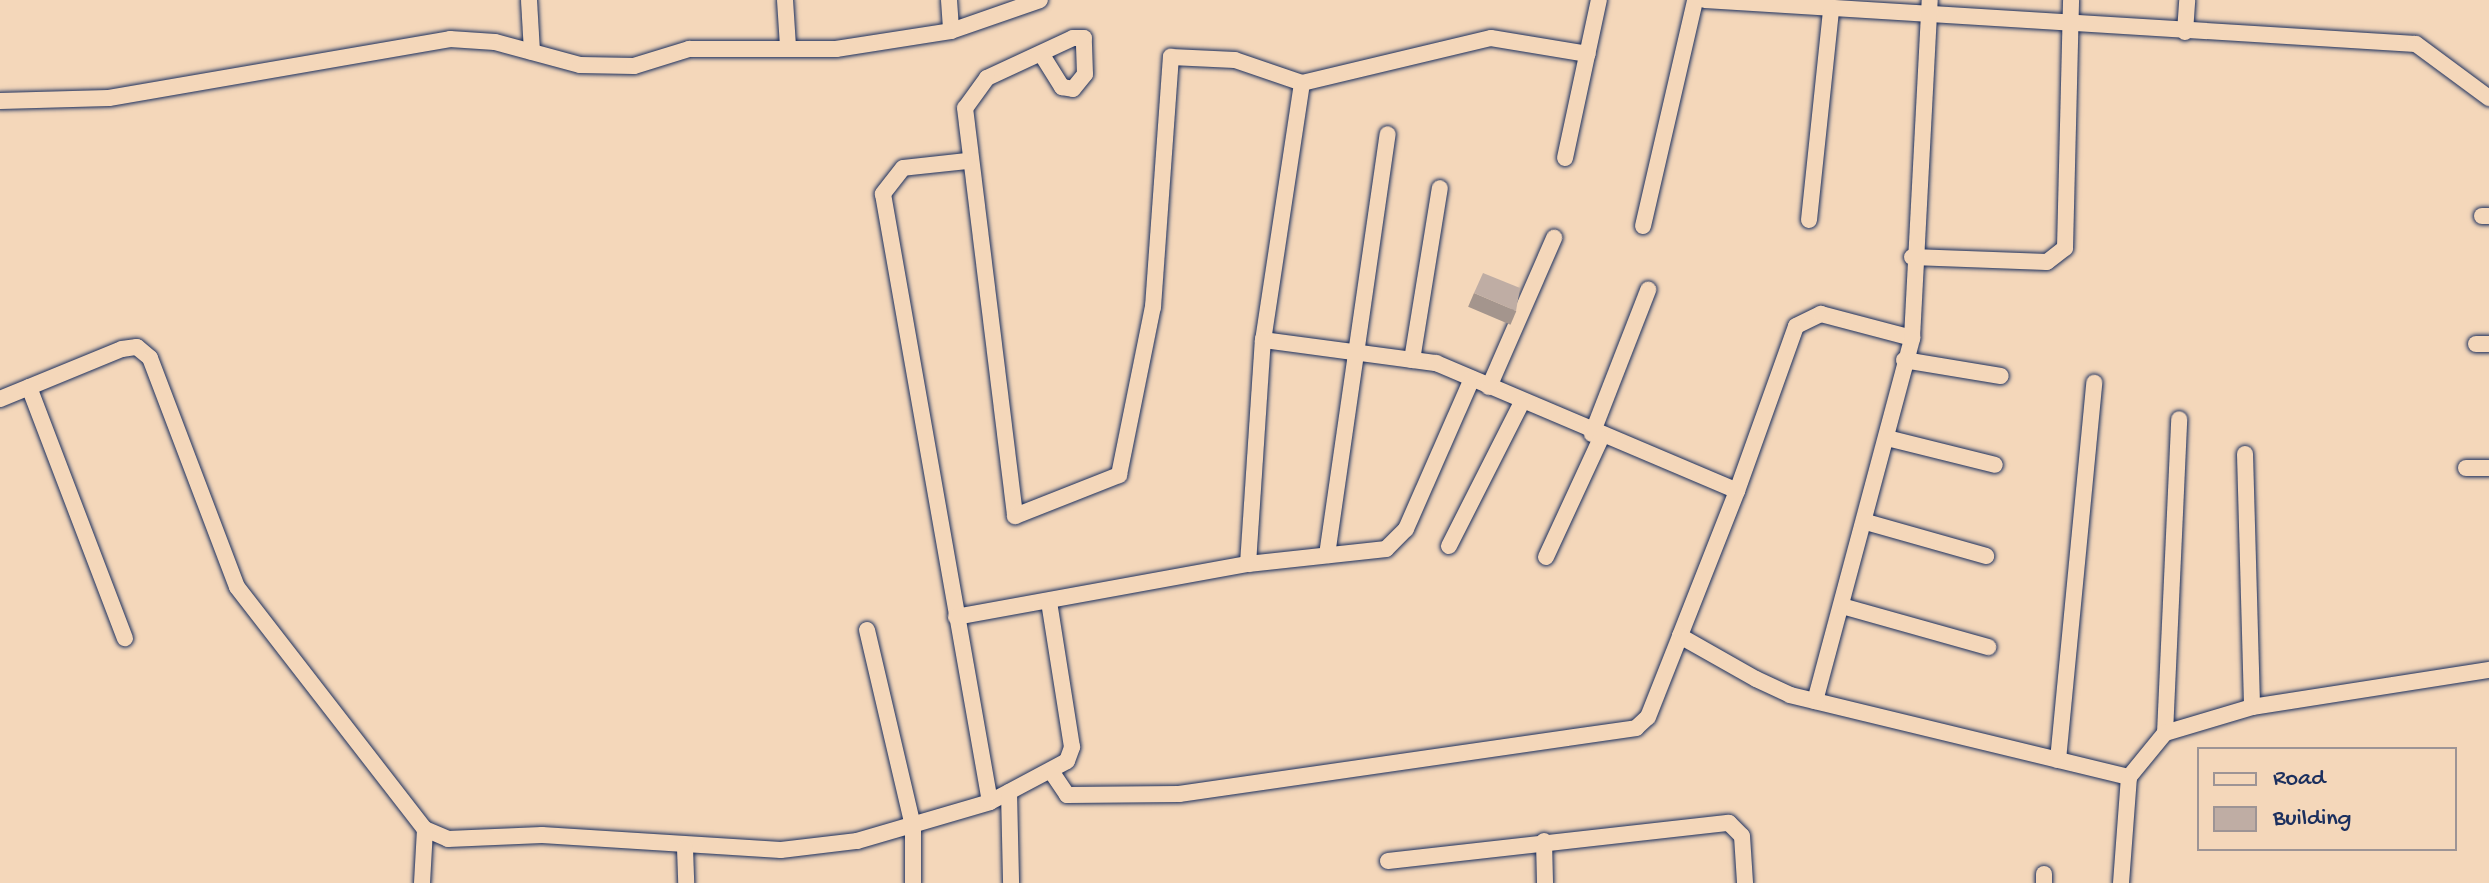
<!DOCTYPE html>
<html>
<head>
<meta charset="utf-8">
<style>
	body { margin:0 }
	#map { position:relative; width:2489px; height:883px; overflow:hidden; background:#f4d7ba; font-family:"Gochi Hand",sans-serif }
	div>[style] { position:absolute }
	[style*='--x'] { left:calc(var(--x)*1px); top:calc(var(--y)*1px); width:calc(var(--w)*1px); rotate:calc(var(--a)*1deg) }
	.roads { filter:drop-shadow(0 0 2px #1b2f5e) drop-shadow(0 0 2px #1b2f5e) }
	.street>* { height:16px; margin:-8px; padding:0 8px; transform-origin:8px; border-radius:8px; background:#f4d7ba }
	.wall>* { inset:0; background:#a4958d; transform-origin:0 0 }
	.building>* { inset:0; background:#bfada4 }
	span { translate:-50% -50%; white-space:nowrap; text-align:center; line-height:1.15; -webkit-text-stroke:8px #f4d7ba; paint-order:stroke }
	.legend { position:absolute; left:2197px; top:747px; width:260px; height:104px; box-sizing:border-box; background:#f4d7ba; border:2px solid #9d9495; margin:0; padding:10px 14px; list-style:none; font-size:24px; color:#1b2f5e }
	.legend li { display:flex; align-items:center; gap:16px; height:40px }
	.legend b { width:40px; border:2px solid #9d9495 }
</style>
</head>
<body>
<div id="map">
	<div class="roads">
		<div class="street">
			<i style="--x:529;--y:0;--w:52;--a:86.7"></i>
			<i style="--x:785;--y:0;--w:47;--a:86.3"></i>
			<i style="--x:949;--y:0;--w:31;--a:86"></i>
			<i style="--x:1705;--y:0;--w:712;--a:3.54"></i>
			<i style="--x:2416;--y:44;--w:91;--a:36.5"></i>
			<i style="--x:2185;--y:32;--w:32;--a:-86"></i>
			<i style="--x:1042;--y:55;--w:38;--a:58"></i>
			<i style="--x:1062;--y:87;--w:11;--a:10"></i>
			<i style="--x:1073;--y:89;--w:19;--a:-51"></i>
			<i style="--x:1085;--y:74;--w:36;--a:-92"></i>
			<i style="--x:1084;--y:38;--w:11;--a:180"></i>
			<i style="--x:1073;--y:38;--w:95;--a:155.1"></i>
			<i style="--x:987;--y:78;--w:37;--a:126"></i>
			<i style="--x:965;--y:108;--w:411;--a:83"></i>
			<i style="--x:1015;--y:516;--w:112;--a:-21.5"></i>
			<i style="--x:1119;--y:475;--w:171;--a:-78.6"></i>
			<i style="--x:1153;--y:307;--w:251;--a:-85.9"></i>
			<i style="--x:1171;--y:57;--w:64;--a:2.7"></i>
			<i style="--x:1235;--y:60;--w:71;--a:18.9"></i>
			<i style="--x:1302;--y:83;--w:194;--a:-13.4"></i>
			<i style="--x:1491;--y:38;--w:98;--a:9.4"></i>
			<i style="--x:1302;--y:83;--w:260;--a:98.6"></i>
			<i style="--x:1263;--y:340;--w:175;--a:7.6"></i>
			<i style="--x:1436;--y:363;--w:327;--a:23"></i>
			<i style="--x:1737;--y:491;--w:156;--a:111.5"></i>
			<i style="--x:1680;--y:636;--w:87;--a:29.5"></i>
			<i style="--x:1756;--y:679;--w:38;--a:25"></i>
			<i style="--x:1790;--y:695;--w:349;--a:13.6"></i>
			<i style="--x:0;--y:101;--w:109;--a:-1.6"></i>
			<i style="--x:109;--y:98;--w:346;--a:-9.8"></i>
			<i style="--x:450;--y:39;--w:45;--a:3.8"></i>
			<i style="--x:495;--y:42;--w:88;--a:15.1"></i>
			<i style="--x:580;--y:65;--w:54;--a:1.1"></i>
			<i style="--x:634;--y:66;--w:58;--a:-17.2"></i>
			<i style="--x:689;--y:49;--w:147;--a:0"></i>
			<i style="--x:836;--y:49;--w:116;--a:-8.9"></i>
			<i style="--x:951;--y:31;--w:94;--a:-19.2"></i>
			<i style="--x:1565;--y:158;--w:162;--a:-77.9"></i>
			<i style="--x:967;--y:161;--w:64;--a:173.8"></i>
			<i style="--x:903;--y:168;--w:33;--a:128"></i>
			<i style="--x:883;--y:194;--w:617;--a:80.02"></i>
			<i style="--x:2482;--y:216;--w:7;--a:0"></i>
			<i style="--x:1809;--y:220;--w:212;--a:-84"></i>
			<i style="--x:1643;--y:226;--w:232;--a:-77"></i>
			<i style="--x:1912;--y:257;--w:135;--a:2.1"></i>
			<i style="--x:2047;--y:262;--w:23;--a:-38"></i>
			<i style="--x:2065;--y:248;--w:248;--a:-88.6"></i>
			<i style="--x:2476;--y:344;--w:13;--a:0"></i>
			<i style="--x:1412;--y:360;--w:174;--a:-80.8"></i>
			<i style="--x:1904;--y:360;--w:98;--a:9.4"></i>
			<i style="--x:29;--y:387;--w:269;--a:69.1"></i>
			<i style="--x:1489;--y:387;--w:163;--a:-66.4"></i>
			<i style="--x:0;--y:399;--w:132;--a:-22.3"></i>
			<i style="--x:122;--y:349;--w:15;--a:-8"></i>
			<i style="--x:137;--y:347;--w:17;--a:40"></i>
			<i style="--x:150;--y:358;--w:245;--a:69.2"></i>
			<i style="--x:237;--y:587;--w:306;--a:52.2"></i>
			<i style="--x:425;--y:829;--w:25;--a:23"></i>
			<i style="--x:448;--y:839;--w:94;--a:-2.4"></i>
			<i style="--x:542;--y:835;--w:239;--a:3.6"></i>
			<i style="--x:781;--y:850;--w:77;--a:-6.8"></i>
			<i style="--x:857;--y:841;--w:139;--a:-16.3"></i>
			<i style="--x:990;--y:802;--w:87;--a:-28"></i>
			<i style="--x:1067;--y:761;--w:15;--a:-70"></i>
			<i style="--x:1072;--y:747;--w:148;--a:-99"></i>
			<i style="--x:1592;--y:434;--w:155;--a:-68.7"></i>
			<i style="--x:1887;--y:438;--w:111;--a:14"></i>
			<i style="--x:2245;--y:454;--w:253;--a:88.4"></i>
			<i style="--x:2466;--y:468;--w:23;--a:0"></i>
			<i style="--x:1737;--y:491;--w:175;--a:-70.3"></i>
			<i style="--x:1796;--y:326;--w:28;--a:-26"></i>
			<i style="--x:1821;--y:314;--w:94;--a:14.8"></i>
			<i style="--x:1866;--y:522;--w:125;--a:15.8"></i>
			<i style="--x:1449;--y:546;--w:161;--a:-63.1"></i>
			<i style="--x:1327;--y:555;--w:425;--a:-81.8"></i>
			<i style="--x:1546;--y:557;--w:131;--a:-65.2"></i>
			<i style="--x:1248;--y:564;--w:225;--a:-86.2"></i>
			<i style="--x:1842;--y:606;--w:152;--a:15.7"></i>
			<i style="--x:956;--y:617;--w:297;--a:-10.3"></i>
			<i style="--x:1248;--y:564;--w:139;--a:-6.2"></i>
			<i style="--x:1386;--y:549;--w:28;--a:-45"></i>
			<i style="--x:1406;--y:529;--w:164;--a:-66.3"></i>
			<i style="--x:867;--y:630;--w:201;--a:76.8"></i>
			<i style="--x:913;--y:826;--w:57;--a:90"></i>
			<i style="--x:1815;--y:701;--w:376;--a:-75"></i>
			<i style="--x:1912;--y:338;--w:338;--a:-87"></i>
			<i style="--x:2165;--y:733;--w:314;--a:-87.4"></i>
			<i style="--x:2058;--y:760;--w:379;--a:-84.5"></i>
			<i style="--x:1051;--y:771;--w:29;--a:56"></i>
			<i style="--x:1067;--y:795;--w:112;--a:-0.5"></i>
			<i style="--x:1179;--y:794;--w:462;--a:-8.2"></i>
			<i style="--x:1636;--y:728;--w:16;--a:-43"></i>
			<i style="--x:1648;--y:717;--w:87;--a:-68.4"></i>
			<i style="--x:1009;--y:792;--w:91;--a:88.7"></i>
			<i style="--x:1544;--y:841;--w:42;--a:88.6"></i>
			<i style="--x:685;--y:848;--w:35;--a:88"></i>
			<i style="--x:1388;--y:861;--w:343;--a:-6.4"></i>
			<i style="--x:1729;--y:823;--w:18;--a:45"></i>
			<i style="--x:1742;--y:836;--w:47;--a:86.3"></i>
			<i style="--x:422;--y:883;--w:54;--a:-86.8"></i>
			<i style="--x:2044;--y:883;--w:9;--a:-90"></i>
			<i style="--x:2121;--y:883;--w:106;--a:-85.7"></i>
			<i style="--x:2129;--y:777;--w:57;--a:-50.7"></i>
			<i style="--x:2165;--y:733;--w:91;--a:-16.6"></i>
			<i style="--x:2252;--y:707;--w:240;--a:-8.9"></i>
		</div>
	</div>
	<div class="wall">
		<i style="left:1474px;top:293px;width:46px;height:15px;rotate:23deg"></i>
	</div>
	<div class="building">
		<i style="clip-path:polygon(1483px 273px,1520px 288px,1516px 311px,1474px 293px)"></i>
	</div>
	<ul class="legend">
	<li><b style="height:10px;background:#f4d7ba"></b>Road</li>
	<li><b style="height:22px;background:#bfada4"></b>Building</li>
	</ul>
</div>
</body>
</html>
